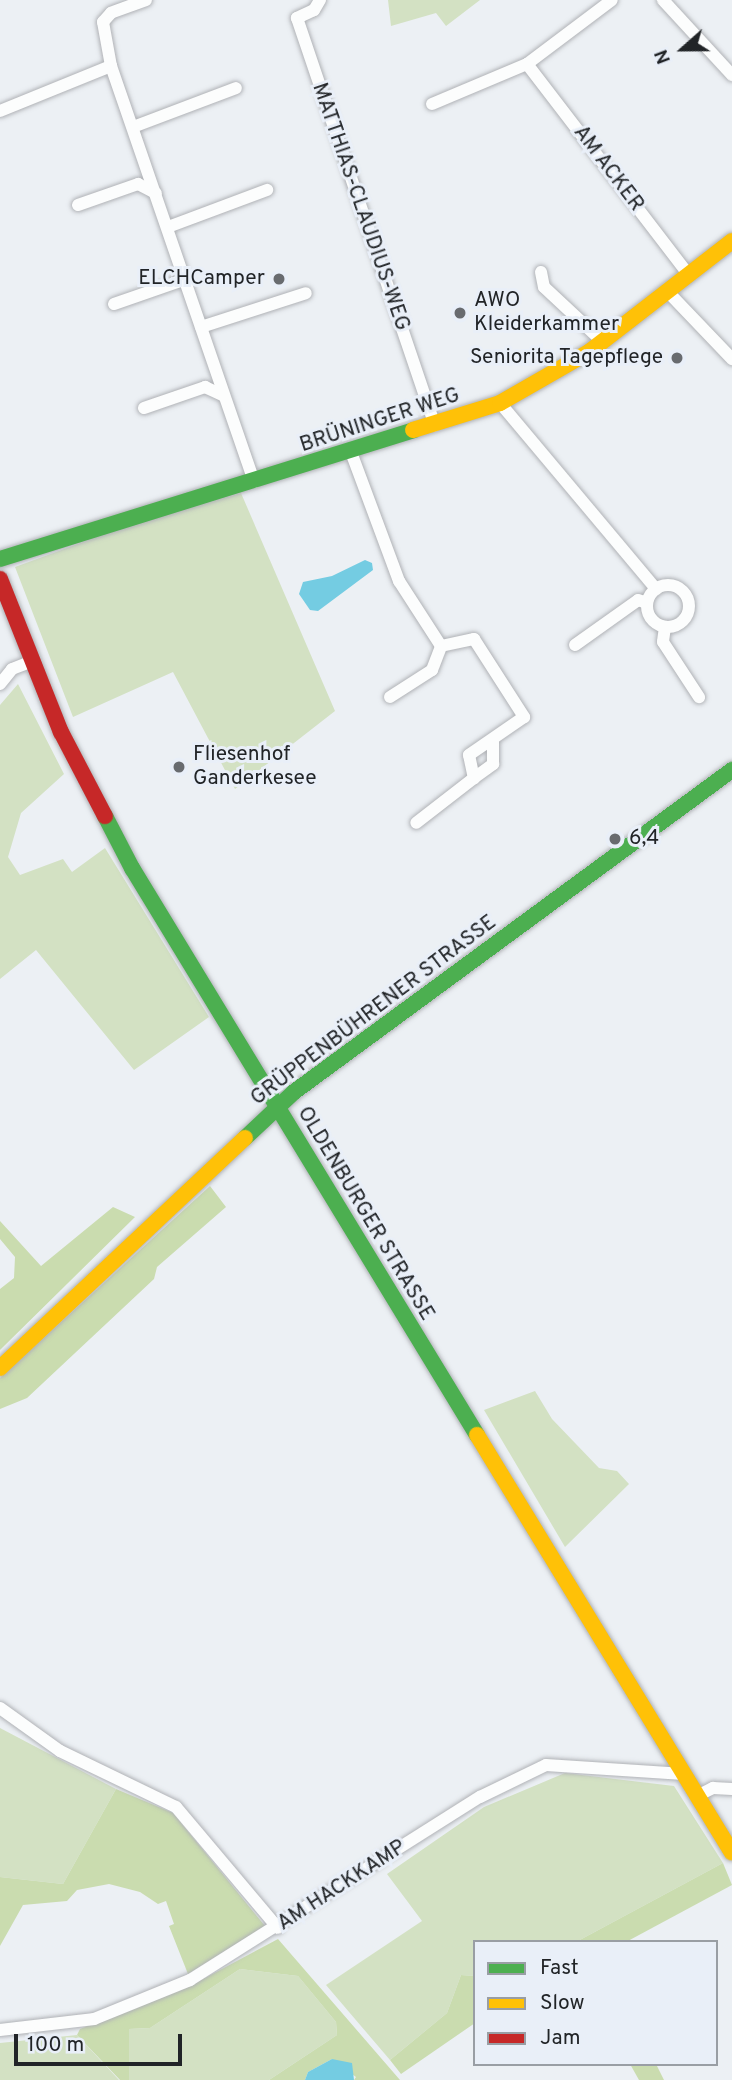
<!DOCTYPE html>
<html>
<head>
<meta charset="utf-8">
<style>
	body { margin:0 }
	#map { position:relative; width:732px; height:2080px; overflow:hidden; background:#ecf0f4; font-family:Overpass,sans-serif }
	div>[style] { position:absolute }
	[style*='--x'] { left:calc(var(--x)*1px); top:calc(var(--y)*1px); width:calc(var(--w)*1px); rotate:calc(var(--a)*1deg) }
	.green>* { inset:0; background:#d3e1c3 }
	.forest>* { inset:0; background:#cadcaf }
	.water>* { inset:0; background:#74cce2 }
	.roads { filter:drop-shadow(0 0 2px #b0b2b6) drop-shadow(0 0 2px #b0b2b6) }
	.street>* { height:12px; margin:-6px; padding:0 6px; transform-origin:6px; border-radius:6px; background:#fcfdfd }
	.street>.ring { margin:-6px; padding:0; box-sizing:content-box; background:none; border:12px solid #fcfdfd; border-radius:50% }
	.fast>* { height:16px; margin:-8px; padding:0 8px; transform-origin:8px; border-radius:8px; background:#4caf50 }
	.slow>* { height:16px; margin:-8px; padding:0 8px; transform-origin:8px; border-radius:8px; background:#ffc107 }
	.jam>* { height:16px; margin:-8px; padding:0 8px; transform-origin:8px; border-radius:8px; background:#c62828 }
	.dots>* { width:19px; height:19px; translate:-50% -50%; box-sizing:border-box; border:4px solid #e9eff8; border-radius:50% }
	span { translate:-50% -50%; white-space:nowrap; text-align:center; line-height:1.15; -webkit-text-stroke:6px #e9eff8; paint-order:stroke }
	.street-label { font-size:21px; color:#212427 }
	.poi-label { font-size:21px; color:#212427 }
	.right { translate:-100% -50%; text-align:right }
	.left { translate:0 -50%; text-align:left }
	.legend { position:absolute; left:473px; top:1940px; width:245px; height:126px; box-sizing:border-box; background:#e9eff8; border:2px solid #999ea4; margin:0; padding:9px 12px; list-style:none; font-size:21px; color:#212427 }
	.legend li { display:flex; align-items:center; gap:14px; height:35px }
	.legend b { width:35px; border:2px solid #999ea4 }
	.north { position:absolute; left:648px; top:14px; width:70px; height:70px; -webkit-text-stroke:5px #e9eff8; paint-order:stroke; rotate:249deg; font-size:19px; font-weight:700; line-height:28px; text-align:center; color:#212427 }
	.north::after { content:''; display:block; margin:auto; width:24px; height:32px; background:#212427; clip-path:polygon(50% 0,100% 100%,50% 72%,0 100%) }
	.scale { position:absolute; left:14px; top:2034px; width:168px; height:32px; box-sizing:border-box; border:4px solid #212427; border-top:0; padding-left:9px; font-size:21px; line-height:24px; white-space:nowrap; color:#212427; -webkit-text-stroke:5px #e9eff8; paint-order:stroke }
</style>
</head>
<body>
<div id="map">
	<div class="green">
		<i style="clip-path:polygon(388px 0,480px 0,446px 26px,436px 13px,391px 26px)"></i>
		<i style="clip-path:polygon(241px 493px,335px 711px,235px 789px,173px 672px,73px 717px,15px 567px,130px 525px)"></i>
		<i style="clip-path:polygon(18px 684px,64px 774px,21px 813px,8px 857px,20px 875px,63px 859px,72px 872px,105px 848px,209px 1017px,134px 1070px,36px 950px,0 979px,0 705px)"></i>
		<i style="clip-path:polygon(535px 1391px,552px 1419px,599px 1468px,617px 1471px,629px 1484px,565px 1547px,484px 1410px)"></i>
		<i style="clip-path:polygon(0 1728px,116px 1789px,63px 1884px,0 1877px)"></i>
		<i style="clip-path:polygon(565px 1773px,674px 1786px,723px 1863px,576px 1942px,475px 1942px,475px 1976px,461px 1975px,447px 2013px,390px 2060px,326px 1985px,422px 1921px,387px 1874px,484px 1807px)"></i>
		<i style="clip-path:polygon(240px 1969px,298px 1976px,336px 2022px,337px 2035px,269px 2080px,129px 2080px,129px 2029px,150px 2028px)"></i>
		<i style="clip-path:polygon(77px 2035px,119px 2080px,0 2080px,0 2043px)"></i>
	</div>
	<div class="forest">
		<i style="clip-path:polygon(210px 1186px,226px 1207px,157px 1267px,154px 1279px,27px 1398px,0 1409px,0 1378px)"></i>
		<i style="clip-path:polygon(113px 1207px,135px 1217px,0 1350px,0 1289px,14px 1278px,15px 1257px,0 1239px,0 1221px,41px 1266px)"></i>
		<i style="clip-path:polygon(116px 1789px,173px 1813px,265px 1926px,188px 1974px,169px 1926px,174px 1924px,166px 1901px,158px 1904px,140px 1892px,109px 1884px,77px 1890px,67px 1901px,23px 1905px,0 1946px,0 1877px,63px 1884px)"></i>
		<i style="clip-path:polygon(723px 1863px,732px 1885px,626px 1942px,576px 1942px)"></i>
		<i style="clip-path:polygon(278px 1939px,400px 2080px,354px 2080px,356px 2077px,332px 2059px,308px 2072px,305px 2080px,269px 2080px,337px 2035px,336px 2022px,298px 1976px,240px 1969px,150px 2028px,129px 2029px,129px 2080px,120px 2080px,77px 2035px,80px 2029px,192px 1985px)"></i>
		<i style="clip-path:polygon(461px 1975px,475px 1976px,475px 2023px,401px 2074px,390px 2060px,447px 2013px)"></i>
		<i style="clip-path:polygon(630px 2064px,656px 2064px,664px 2080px,639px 2080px)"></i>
	</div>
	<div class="water">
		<i style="clip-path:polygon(365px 560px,372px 563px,373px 570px,318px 611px,310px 610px,299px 594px,303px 582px,332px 576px)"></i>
		<i style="clip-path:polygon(332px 2059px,352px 2063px,354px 2080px,305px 2080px,308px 2072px)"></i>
	</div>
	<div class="roads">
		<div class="street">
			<i style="--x:146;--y:0;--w:37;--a:160"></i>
			<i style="--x:111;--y:13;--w:12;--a:132"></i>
			<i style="--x:103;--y:22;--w:45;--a:79.7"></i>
			<i style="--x:111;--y:66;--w:440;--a:71"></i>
			<i style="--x:320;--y:0;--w:12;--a:121"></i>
			<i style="--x:314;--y:10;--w:19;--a:155"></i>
			<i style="--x:297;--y:18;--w:430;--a:71.3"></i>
			<i style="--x:663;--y:0;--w:102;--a:47.4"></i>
			<i style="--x:527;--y:64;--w:266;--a:52.5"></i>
			<i style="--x:432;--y:104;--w:103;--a:-22.8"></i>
			<i style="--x:527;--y:64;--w:106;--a:-37"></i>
			<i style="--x:0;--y:111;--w:120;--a:-22.1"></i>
			<i style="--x:133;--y:127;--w:110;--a:-20.7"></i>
			<i style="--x:78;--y:205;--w:64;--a:-19.3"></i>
			<i style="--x:138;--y:184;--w:20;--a:27"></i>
			<i style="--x:168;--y:227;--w:106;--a:-20.5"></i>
			<i style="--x:541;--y:272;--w:15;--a:79"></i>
			<i style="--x:544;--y:287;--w:81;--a:43"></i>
			<i style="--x:668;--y:292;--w:93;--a:46.3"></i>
			<i style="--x:114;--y:304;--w:76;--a:-19.1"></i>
			<i style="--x:201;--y:327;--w:110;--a:-17.9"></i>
			<i style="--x:500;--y:403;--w:243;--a:50"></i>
			<i style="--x:144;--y:408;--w:65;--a:-19"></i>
			<i style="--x:205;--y:387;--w:21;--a:25"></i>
			<i style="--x:351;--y:452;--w:138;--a:69.6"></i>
			<i style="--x:399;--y:581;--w:77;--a:57.1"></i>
			<i style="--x:441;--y:646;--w:34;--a:-12"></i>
			<i style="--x:474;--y:639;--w:93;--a:57.3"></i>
			<i style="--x:524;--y:717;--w:67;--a:145.4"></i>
			<i style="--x:469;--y:755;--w:24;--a:78"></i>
			<i style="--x:474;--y:778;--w:73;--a:142.2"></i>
			<i class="ring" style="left:647px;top:585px;width:30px;height:30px"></i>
			<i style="--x:665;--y:627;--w:15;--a:98"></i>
			<i style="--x:663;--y:642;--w:66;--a:56.8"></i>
			<i style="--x:575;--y:645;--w:77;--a:-35.5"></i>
			<i style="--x:638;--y:600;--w:9;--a:18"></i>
			<i style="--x:0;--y:684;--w:19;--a:-51"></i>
			<i style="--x:12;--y:669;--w:19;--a:-21"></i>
			<i style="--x:390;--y:697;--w:50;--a:-32.7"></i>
			<i style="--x:432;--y:670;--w:26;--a:-69"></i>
			<i style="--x:474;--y:778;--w:24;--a:-36"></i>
			<i style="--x:493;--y:764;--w:24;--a:-90"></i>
			<i style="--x:0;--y:1708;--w:74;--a:35.6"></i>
			<i style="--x:60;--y:1751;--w:129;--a:25.8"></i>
			<i style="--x:176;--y:1807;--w:158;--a:49.9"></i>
			<i style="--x:697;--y:1796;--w:18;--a:-27"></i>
			<i style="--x:713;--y:1788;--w:19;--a:3"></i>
			<i style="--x:0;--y:2030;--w:95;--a:-6.7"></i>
			<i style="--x:94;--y:2019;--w:104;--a:-22.1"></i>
			<i style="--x:190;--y:1980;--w:343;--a:-32.3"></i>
			<i style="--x:480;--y:1797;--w:73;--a:-25.9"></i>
			<i style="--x:546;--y:1765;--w:138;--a:3.7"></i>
		</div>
		<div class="fast">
			<i style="--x:0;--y:559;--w:433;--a:-17.3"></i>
			<i style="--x:105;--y:816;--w:59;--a:62.6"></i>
			<i style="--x:132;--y:868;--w:664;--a:58.68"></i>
			<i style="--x:245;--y:1138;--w:67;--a:-43.2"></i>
			<i style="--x:294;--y:1092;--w:544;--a:-36.32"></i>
		</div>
		<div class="slow">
			<i style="--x:413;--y:430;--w:91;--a:-17.2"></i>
			<i style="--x:500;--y:403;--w:103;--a:-29.8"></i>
			<i style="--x:589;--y:352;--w:181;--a:-37.8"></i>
			<i style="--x:0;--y:1368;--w:336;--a:-43.2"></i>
			<i style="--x:477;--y:1435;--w:489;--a:58.6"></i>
		</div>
		<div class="jam">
			<i style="--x:0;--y:579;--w:165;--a:68.3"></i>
			<i style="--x:61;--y:732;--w:95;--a:62.4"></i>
		</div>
	</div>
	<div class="dots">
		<i style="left:279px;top:279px;background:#686b6f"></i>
		<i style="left:460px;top:313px;background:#686b6f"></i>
		<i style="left:677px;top:358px;background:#686b6f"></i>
		<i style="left:179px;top:767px;background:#686b6f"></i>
		<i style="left:615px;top:839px;background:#686b6f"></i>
	</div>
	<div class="street-label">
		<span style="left:608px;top:169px;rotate:53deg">AM ACKER</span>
		<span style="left:360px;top:207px;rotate:71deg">MATTHIAS-CLAUDIUS-WEG</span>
		<span style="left:380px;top:421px;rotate:-18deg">BRÜNINGER WEG</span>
		<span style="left:374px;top:1011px;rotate:-37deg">GRÜPPENBÜHRENER STRASSE</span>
		<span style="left:365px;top:1214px;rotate:59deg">OLDENBURGER STRASSE</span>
		<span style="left:342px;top:1886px;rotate:-33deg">AM HACKKAMP</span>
	</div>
	<div class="poi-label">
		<span class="right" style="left:265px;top:279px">ELCHCamper</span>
		<span class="left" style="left:474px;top:313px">AWO<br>Kleiderkammer</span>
		<span class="right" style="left:663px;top:358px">Seniorita Tagepflege</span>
		<span class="left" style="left:193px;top:767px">Fliesenhof<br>Ganderkesee</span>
		<span class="left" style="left:629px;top:839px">6,4</span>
	</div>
	<ul class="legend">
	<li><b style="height:9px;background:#4caf50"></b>Fast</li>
	<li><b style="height:9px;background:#ffc107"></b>Slow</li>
	<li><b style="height:9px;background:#c62828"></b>Jam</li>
	</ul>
	<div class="north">N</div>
	<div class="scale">100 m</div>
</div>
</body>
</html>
